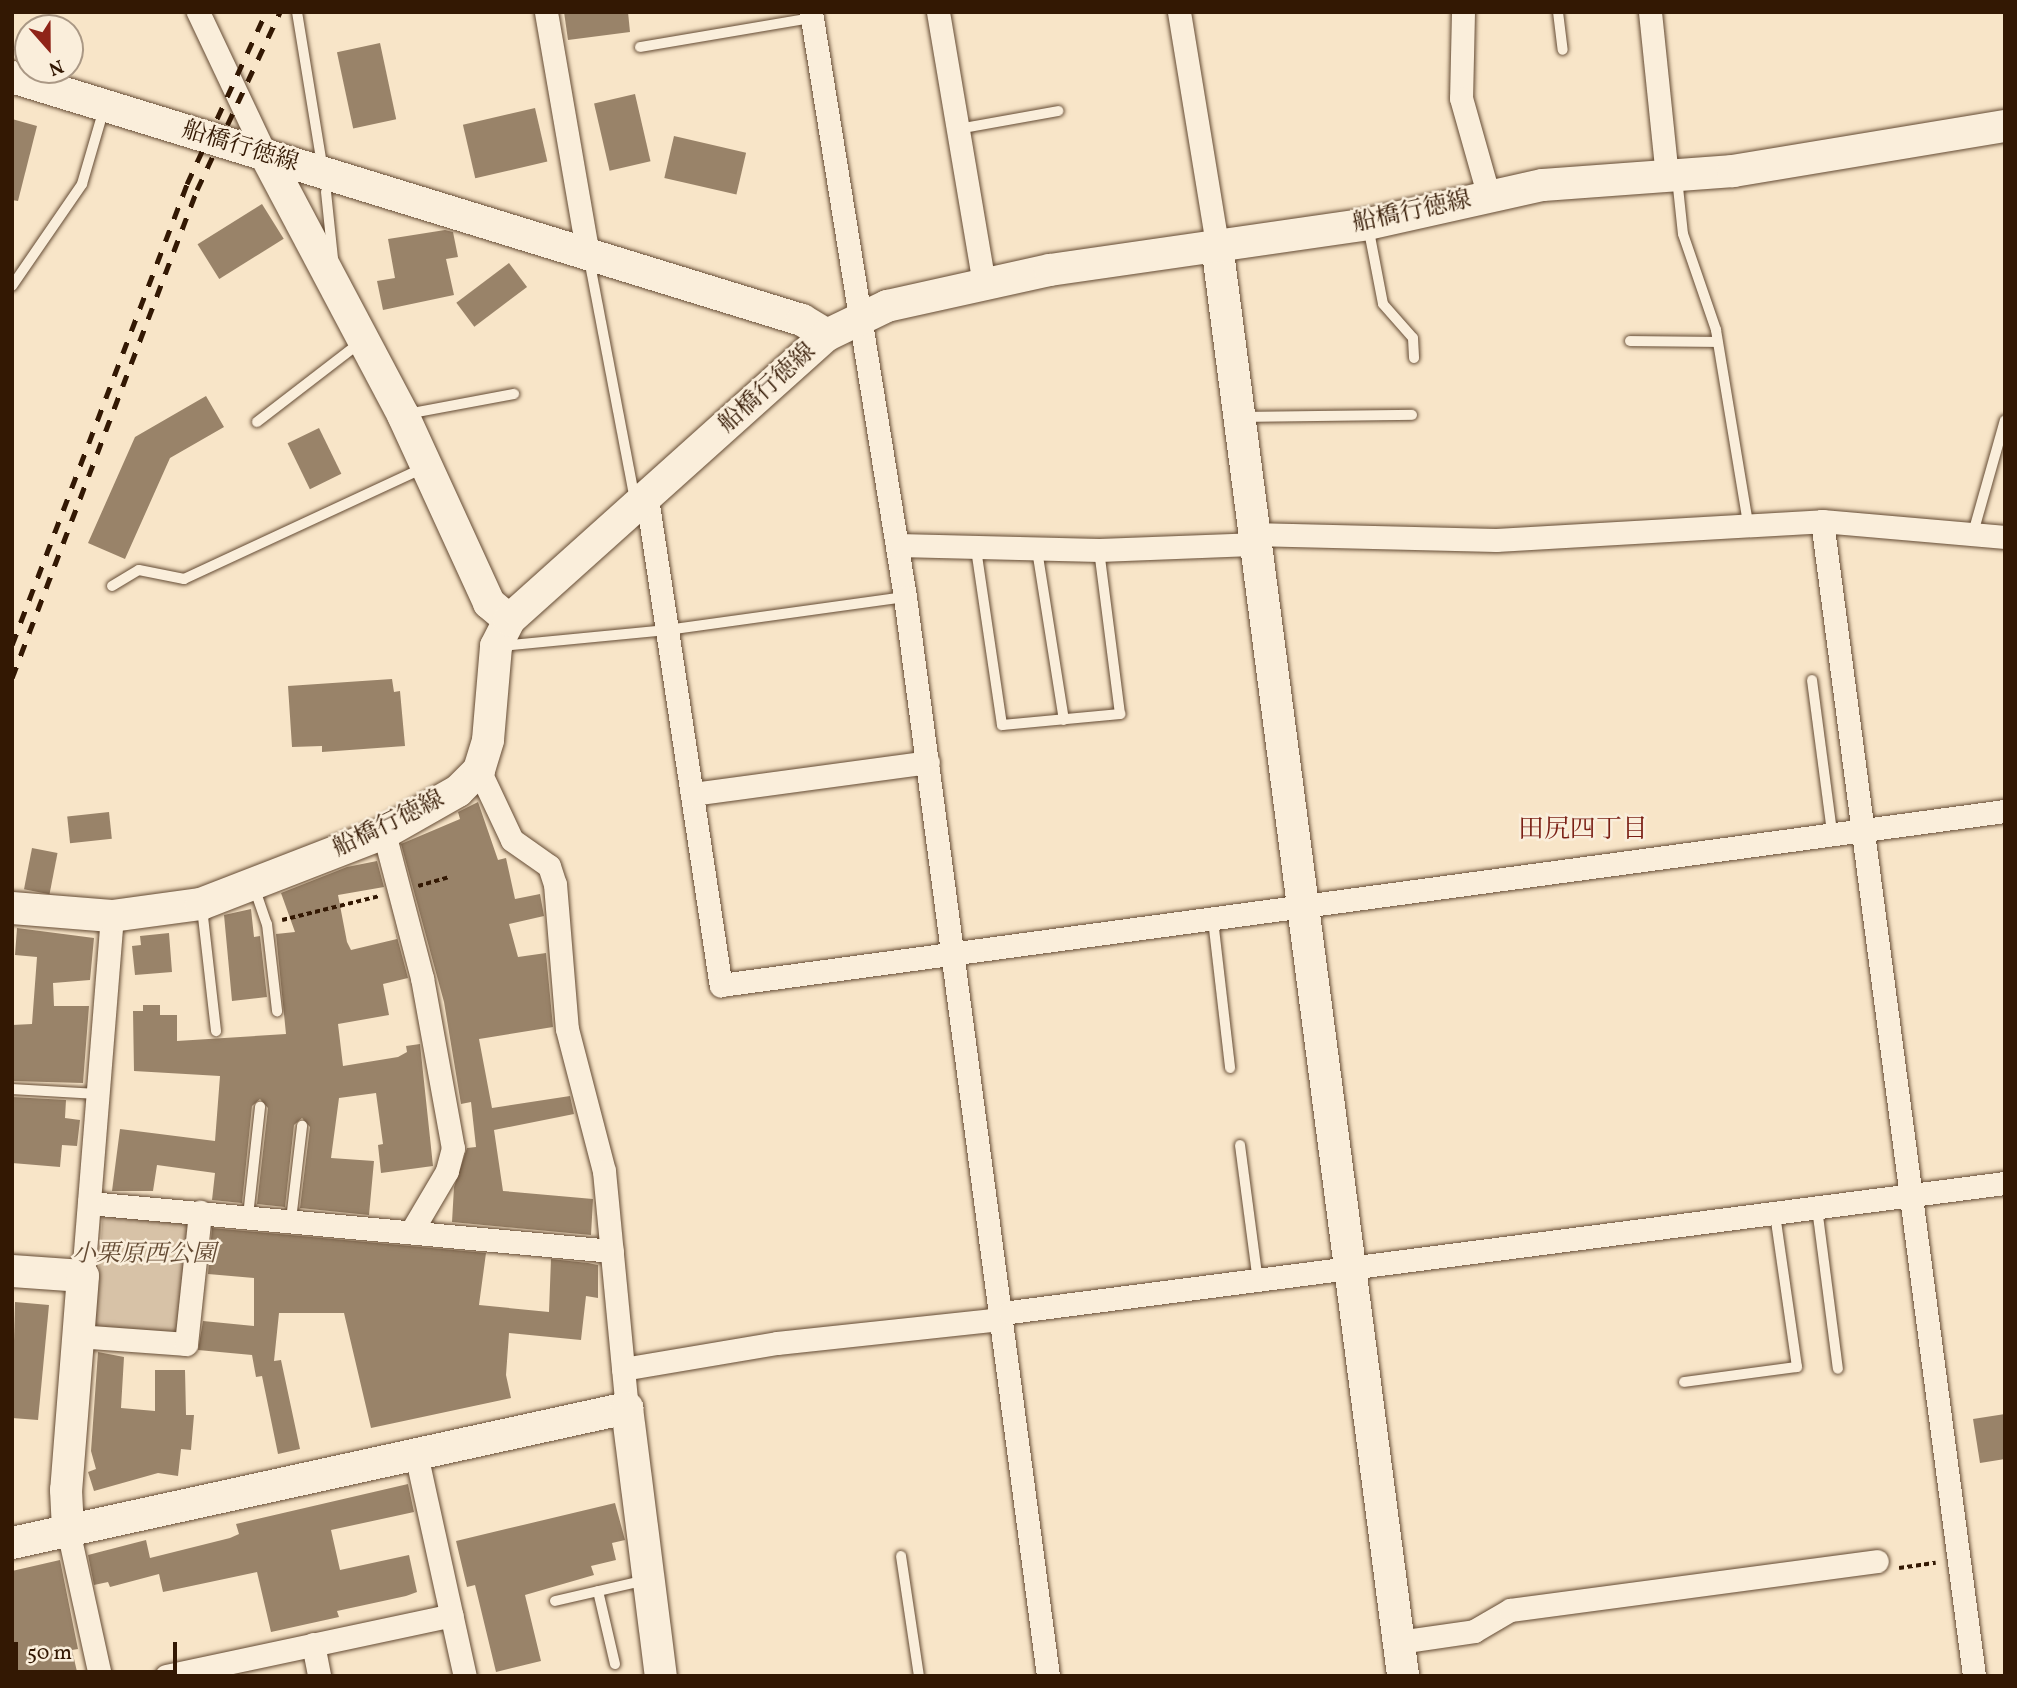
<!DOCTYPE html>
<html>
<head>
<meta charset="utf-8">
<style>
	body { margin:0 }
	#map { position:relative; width:2017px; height:1688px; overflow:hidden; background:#f8e5c8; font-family:Vollkorn,"Noto Serif JP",serif }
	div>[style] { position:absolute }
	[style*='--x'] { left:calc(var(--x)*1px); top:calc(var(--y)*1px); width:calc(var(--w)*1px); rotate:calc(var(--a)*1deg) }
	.green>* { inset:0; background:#d7c2a7 }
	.building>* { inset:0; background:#998369; transform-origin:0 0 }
	.path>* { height:3.5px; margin-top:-1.75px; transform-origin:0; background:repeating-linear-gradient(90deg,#331803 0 5px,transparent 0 8.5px) }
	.roads { filter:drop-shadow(0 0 2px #644b34) drop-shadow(0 0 2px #644b34) }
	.lane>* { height:10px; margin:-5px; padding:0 5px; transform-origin:5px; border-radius:5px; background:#faeedb }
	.street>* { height:23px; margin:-11.5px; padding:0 11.5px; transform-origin:11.5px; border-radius:11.5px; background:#faeedb }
	.secondary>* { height:32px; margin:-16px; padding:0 16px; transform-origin:16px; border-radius:16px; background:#faeedb }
	.rail>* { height:5px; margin-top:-2.5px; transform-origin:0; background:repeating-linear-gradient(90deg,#331803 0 12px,transparent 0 24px) }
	span { translate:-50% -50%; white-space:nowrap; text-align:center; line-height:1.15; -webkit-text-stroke:5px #faeedb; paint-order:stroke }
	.street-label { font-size:24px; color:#331803 }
	.park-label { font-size:24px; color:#644b34; font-style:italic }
	.neighbourhood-label { font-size:26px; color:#7a1f14 }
	.frame { position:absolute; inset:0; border:14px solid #331803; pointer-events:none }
	.north { position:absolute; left:14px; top:14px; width:70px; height:70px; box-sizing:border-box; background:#faeedb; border:2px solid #aa9885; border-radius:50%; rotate:159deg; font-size:19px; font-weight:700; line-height:28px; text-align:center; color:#331803 }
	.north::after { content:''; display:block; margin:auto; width:24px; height:32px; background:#8f2418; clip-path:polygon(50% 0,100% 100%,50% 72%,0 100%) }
	.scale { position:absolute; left:14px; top:1642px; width:163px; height:32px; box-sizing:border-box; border:4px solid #331803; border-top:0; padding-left:9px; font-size:21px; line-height:24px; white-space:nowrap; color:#331803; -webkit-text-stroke:5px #faeedb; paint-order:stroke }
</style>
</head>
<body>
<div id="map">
	<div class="green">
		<i style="clip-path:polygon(103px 1210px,190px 1223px,180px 1330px,173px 1336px,95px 1331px)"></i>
	</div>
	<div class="building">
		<i style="clip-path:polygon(564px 12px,628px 12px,630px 32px,568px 40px)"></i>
		<i style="left:380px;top:43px;width:78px;height:44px;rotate:78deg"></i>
		<i style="left:635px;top:94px;width:69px;height:42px;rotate:77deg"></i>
		<i style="left:535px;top:108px;width:55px;height:74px;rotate:77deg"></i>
		<i style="clip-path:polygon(12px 119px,37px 126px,18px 201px,12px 200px)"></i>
		<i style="left:674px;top:136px;width:74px;height:43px;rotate:13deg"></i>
		<i style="left:262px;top:204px;width:41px;height:76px;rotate:58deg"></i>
		<i style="clip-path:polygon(445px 230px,453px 232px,458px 257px,446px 259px,454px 295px,383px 310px,377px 281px,395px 278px,388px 239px)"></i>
		<i style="left:509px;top:263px;width:30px;height:66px;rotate:53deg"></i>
		<i style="clip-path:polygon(206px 396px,224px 427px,170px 458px,125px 559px,88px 543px,135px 437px)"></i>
		<i style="left:319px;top:428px;width:51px;height:35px;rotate:64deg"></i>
		<i style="clip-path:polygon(392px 679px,394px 692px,400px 691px,405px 746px,322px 752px,322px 746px,292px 747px,288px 686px)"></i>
		<i style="clip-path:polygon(478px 802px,498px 860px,506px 858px,515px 899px,540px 894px,544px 916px,509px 924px,518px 957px,546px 953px,553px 1027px,479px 1039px,492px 1108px,570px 1096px,574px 1114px,494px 1130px,503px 1191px,593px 1199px,591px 1235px,452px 1222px,454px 1187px,467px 1148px,476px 1147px,471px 1102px,461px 1104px,444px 1002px,401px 844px,460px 819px,458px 812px)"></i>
		<i style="left:109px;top:812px;width:27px;height:42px;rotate:84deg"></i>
		<i style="left:32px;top:848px;width:26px;height:42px;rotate:11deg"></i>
		<i style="clip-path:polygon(377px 861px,384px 887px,338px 895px,347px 942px,351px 950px,397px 939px,393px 922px,408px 978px,383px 984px,389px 1015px,338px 1024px,343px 1066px,398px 1057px,407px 1052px,406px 1046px,420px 1044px,433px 1166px,381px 1173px,378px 1145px,383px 1144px,376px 1093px,339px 1098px,331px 1158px,374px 1161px,369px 1215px,300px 1208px,310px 1127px,302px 1118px,294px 1125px,285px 1207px,257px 1204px,268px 1108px,260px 1099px,252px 1106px,242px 1203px,212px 1200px,215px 1173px,157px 1165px,153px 1191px,112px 1191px,120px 1129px,215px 1141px,220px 1076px,134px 1071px,133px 1011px,143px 1011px,143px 1005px,160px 1005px,160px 1015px,177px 1015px,177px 1041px,286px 1034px,276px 934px,295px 932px,281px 893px,347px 867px)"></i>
		<i style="clip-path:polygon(251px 909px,254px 937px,260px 936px,267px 997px,232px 1001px,224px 915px)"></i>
		<i style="clip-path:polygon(17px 928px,94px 938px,90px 980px,53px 983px,54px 1006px,89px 1006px,83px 1083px,12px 1081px,12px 1025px,32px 1024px,37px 957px,15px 955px)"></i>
		<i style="clip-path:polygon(169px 933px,172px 972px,135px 975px,132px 946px,141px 945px,140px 936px)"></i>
		<i style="clip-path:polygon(12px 1097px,66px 1100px,65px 1118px,80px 1120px,77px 1146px,62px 1145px,60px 1167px,12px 1163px)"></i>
		<i style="clip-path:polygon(212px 1228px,486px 1253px,479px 1305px,549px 1312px,551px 1259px,588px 1263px,598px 1265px,598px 1298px,586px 1296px,581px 1340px,509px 1333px,506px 1375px,511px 1398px,371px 1428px,344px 1313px,279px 1313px,274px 1361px,281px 1360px,300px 1449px,278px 1454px,262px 1376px,256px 1377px,252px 1355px,198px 1350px,203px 1321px,254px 1326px,254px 1278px,208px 1274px)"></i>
		<i style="clip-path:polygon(15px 1302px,49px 1305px,38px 1420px,12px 1418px)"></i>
		<i style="clip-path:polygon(98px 1352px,124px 1357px,121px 1408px,155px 1411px,155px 1370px,185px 1370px,186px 1415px,194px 1415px,191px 1450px,181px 1449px,178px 1476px,158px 1473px,94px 1491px,88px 1472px,96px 1469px,91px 1451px)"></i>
		<i style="clip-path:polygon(2005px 1414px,2005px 1459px,1980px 1463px,1973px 1419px)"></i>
		<i style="clip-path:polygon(408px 1484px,414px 1512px,331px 1530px,340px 1570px,409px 1555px,417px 1592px,406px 1596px,337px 1611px,339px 1617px,271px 1632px,257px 1572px,163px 1592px,159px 1574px,110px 1587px,108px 1582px,94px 1585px,88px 1555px,146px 1540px,150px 1558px,230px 1538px,239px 1534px,236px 1524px)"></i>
		<i style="clip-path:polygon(615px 1503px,625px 1540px,612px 1543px,616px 1560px,591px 1566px,594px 1575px,525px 1595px,541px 1661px,496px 1672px,475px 1585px,467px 1587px,456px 1541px)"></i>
		<i style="clip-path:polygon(60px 1560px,78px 1649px,72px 1650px,78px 1676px,12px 1676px,12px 1571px)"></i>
	</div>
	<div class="path">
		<i style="--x:418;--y:886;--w:33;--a:-16"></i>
		<i style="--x:282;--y:920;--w:101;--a:-13.8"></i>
		<i style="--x:1899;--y:1568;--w:37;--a:-8"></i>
	</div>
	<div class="roads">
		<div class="lane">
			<i style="--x:297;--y:12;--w:160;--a:80.7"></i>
			<i style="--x:1558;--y:12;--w:38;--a:83"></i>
			<i style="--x:640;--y:47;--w:174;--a:-9.6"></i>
			<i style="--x:958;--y:129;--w:102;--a:-10.2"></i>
			<i style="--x:1677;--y:178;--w:56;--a:83.9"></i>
			<i style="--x:1683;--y:234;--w:102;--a:71"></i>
			<i style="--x:1716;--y:330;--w:196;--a:80.6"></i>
			<i style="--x:326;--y:192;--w:67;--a:84"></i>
			<i style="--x:1368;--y:226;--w:79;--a:79.1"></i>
			<i style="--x:1383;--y:304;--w:45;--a:48.6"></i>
			<i style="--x:1413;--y:338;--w:20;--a:87"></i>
			<i style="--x:589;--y:259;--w:246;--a:79.2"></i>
			<i style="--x:12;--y:286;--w:124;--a:-55.5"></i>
			<i style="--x:82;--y:184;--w:78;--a:-73.7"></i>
			<i style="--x:1630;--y:341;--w:87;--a:0.7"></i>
			<i style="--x:407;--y:414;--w:109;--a:-10.6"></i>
			<i style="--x:1243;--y:417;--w:169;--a:-0.7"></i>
			<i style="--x:257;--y:422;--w:133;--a:-37.6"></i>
			<i style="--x:1973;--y:533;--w:117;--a:-74.2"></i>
			<i style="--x:976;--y:549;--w:178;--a:81.6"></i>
			<i style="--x:1002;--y:725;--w:119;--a:-5.3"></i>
			<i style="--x:1120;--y:714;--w:165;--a:-97.3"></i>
			<i style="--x:1037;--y:550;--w:172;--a:81"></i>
			<i style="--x:112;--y:586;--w:31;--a:-31"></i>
			<i style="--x:139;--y:570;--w:46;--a:11.3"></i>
			<i style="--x:184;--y:579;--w:264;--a:-24.9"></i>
			<i style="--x:501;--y:646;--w:167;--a:-5.5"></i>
			<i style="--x:667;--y:630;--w:240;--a:-7.9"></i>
			<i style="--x:1812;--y:680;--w:153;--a:82.5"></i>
			<i style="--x:254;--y:887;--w:39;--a:71"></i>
			<i style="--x:267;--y:924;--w:88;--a:83.4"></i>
			<i style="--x:202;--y:908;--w:124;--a:83.5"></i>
			<i style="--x:1213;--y:920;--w:149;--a:83.4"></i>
			<i style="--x:12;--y:1089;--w:85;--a:3.4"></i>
			<i style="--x:1240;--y:1145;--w:137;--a:82.5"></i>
			<i style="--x:1817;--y:1208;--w:162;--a:82.6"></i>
			<i style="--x:248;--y:1216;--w:110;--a:-83.7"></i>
			<i style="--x:291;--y:1220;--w:95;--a:-83.3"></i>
			<i style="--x:1684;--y:1382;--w:114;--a:-7.6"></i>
			<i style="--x:1797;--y:1367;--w:155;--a:-98.2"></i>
			<i style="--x:901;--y:1556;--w:121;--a:81.5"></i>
			<i style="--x:598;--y:1591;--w:75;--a:76.9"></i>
			<i style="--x:555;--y:1601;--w:93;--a:-13"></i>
		</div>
		<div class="street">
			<i style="--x:198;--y:12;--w:161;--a:64.7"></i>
			<i style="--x:546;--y:12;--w:247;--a:80.2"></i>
			<i style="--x:811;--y:12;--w:593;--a:80.87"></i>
			<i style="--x:905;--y:597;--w:1088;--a:82.45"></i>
			<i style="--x:938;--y:12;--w:276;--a:80.4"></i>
			<i style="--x:1179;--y:12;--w:236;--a:80.7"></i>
			<i style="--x:1463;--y:12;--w:86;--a:91.3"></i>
			<i style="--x:1461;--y:98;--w:103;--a:74.2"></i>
			<i style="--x:1650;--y:12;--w:165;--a:84.1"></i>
			<i style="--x:647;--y:498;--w:493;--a:81.4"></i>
			<i style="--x:721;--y:985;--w:1296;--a:-7.72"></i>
			<i style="--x:1822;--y:521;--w:1165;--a:82.5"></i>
			<i style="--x:1251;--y:534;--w:245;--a:1.4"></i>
			<i style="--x:1496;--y:540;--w:327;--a:-3.3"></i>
			<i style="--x:1822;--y:521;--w:184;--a:5"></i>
			<i style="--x:898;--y:545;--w:201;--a:1.4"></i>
			<i style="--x:1099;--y:550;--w:153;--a:-2.2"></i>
			<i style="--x:479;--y:770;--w:77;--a:64.8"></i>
			<i style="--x:512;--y:840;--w:45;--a:35.1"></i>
			<i style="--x:549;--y:866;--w:19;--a:72"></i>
			<i style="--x:555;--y:884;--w:145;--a:85.3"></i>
			<i style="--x:567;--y:1029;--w:147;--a:75.4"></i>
			<i style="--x:604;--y:1171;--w:238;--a:84.5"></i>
			<i style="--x:692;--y:794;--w:238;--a:-7.7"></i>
			<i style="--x:384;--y:833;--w:150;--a:75.3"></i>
			<i style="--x:422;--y:978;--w:173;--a:79.7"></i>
			<i style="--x:453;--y:1148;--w:24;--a:105"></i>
			<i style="--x:447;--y:1171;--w:71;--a:120.5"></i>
			<i style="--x:89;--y:1203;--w:525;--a:5.24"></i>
			<i style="--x:83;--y:1276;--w:361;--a:-85.4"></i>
			<i style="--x:78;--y:1336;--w:108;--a:4.2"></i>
			<i style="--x:186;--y:1344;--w:133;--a:-83.9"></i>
			<i style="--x:623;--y:1369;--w:156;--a:-9.6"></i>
			<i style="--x:777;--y:1343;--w:215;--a:-6.1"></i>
			<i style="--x:991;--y:1320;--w:21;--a:-23"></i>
			<i style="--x:1010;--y:1312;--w:1003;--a:-7.39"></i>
			<i style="--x:416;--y:1454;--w:227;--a:77.6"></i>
			<i style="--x:68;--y:1530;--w:149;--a:77.6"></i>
			<i style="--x:1399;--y:1642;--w:76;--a:-8.3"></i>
			<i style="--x:1474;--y:1631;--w:42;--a:-30.3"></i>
			<i style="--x:1510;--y:1610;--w:370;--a:-7.6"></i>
			<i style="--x:313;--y:1644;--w:33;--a:79"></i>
			<i style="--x:166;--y:1676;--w:292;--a:-12"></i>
		</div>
		<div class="secondary">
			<i style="--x:12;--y:77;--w:827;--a:17.1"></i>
			<i style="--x:802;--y:320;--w:29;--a:31"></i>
			<i style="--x:267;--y:158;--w:291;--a:62.1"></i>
			<i style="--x:403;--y:415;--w:207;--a:65.4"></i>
			<i style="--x:489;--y:603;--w:26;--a:40"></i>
			<i style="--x:1217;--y:245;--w:1443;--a:82.59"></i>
			<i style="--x:12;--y:908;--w:100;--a:4.6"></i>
			<i style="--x:112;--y:916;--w:90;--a:-7.7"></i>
			<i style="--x:201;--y:904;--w:196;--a:-21.2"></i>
			<i style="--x:384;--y:833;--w:85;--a:-29.6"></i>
			<i style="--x:458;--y:791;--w:30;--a:-45"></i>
			<i style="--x:479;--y:770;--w:31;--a:-73"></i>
			<i style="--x:488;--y:740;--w:94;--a:-85.1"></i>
			<i style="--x:496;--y:646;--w:29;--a:-63"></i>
			<i style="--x:509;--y:620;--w:427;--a:-41.9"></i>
			<i style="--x:827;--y:335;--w:67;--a:-25.8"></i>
			<i style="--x:887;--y:306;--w:167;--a:-12.5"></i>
			<i style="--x:1050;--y:270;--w:321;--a:-8.2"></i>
			<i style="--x:1368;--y:224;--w:179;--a:-12.6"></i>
			<i style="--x:1543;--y:185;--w:191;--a:-4.2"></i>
			<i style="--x:1733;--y:171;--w:276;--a:-9.4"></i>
			<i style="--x:12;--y:1271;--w:71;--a:4"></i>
			<i style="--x:83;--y:1276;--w:215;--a:94.5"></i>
			<i style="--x:66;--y:1490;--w:40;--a:87.1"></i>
			<i style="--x:12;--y:1543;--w:630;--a:-12.38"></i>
			<i style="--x:627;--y:1408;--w:270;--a:82.8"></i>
		</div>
	</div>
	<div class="rail">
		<i style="--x:12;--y:645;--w:493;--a:-69.2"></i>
		<i style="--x:187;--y:184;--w:189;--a:-65.3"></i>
		<i style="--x:12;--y:678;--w:522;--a:-69.24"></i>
		<i style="--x:197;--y:190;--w:196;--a:-65"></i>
	</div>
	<div class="street-label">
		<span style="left:240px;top:148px;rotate:17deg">船橋行徳線</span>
		<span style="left:1412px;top:213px;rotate:-12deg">船橋行徳線</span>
		<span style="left:768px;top:389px;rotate:-42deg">船橋行徳線</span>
		<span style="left:389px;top:825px;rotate:-26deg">船橋行徳線</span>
	</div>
	<div class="park-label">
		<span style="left:144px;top:1256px">小栗原西公園</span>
	</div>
	<div class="neighbourhood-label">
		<span style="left:1583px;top:831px">田尻四丁目</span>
	</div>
	<div class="frame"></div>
	<div class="north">N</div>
	<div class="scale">50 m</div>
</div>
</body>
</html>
